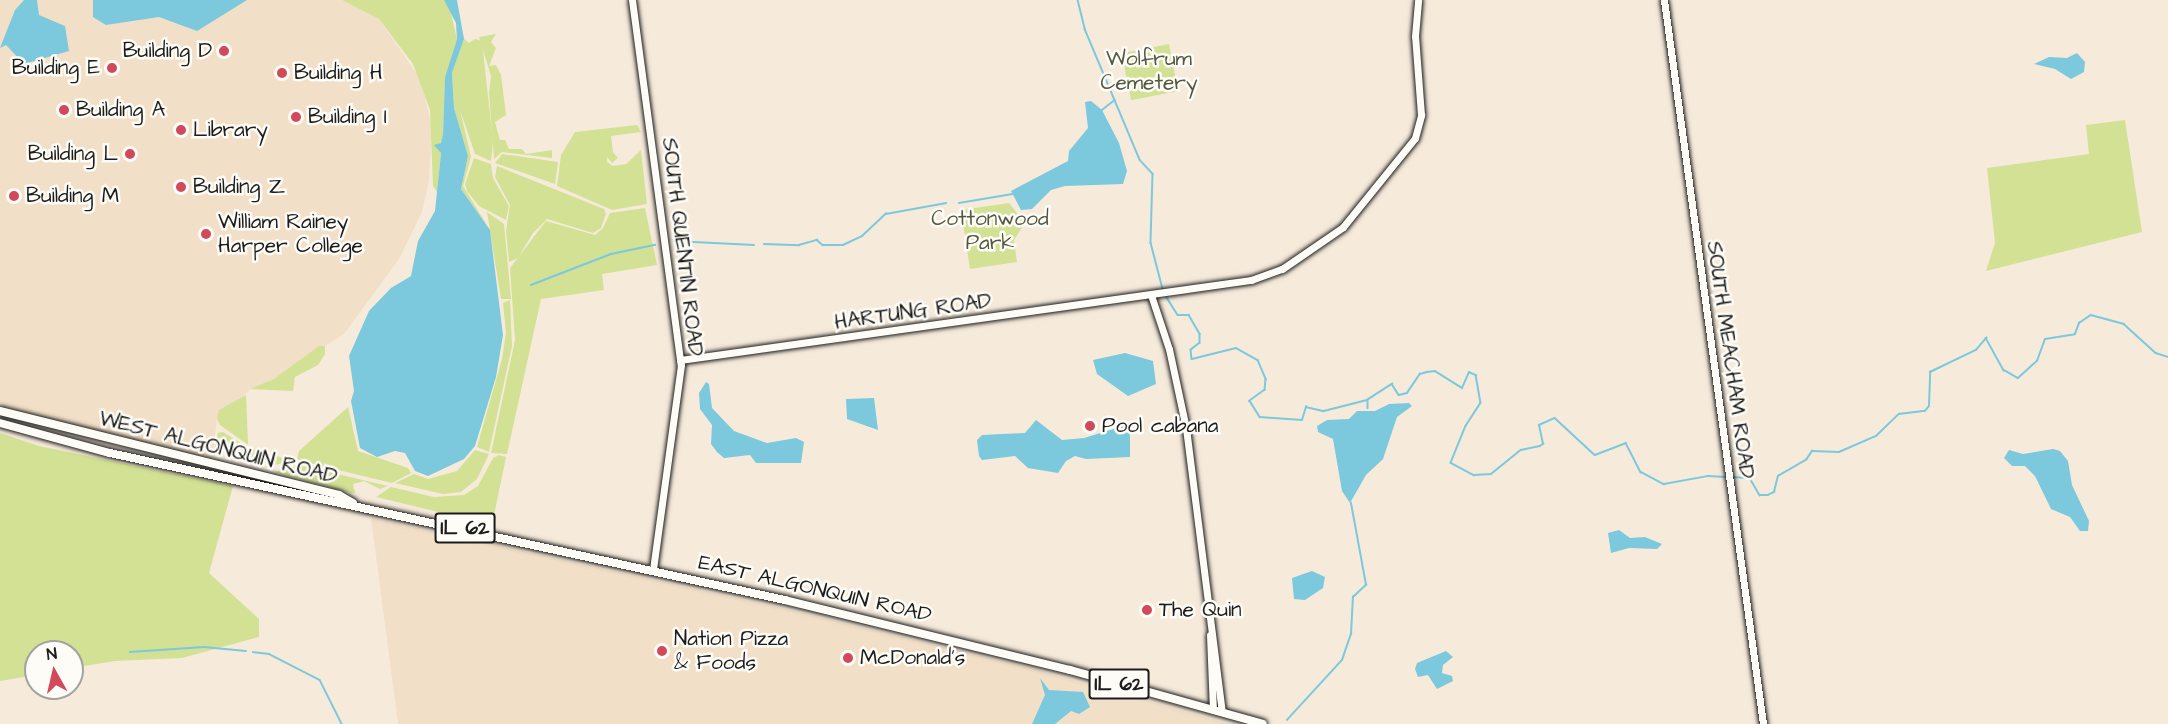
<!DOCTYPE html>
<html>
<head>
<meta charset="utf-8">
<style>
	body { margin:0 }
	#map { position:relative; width:2168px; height:724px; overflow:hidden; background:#f6ebdb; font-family:"Architects Daughter",sans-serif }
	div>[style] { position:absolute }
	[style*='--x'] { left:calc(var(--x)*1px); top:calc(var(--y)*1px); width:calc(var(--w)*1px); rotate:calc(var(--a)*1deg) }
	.built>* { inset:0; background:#f2dfc7 }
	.green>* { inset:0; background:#d2e194; transform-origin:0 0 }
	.water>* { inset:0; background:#7cc8dc }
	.stream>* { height:1.5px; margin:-0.75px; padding:0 0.75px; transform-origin:0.75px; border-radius:0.75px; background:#7cc8dc }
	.roads { filter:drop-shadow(0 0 2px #1c1c1c) drop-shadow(0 0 2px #1c1c1c) }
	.secondary>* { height:7px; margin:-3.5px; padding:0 3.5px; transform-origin:3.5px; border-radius:3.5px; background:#fdfcf7 }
	.primary>* { height:8px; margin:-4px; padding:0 4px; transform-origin:4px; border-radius:4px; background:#fdfcf7 }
	.dots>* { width:16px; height:16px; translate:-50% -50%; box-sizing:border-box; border:3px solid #fdfcf7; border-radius:50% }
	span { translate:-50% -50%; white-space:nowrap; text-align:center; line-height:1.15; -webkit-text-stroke:5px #fdfcf7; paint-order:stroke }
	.shield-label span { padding:2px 4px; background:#fdfcf7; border:2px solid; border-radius:4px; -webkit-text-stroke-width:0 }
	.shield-label { font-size:20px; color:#1c1c1c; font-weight:700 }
	.poi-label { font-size:21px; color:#1c1c1c }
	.right { translate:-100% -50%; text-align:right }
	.left { translate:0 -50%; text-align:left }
	.park-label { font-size:21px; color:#535740 }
	.street-label { font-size:21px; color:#1c1c1c }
	.north { position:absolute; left:24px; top:640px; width:60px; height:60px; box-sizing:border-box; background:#fdfcf7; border:2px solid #a3a29f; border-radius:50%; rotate:352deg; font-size:16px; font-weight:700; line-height:24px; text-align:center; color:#1c1c1c }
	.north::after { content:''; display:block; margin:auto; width:21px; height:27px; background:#d1495b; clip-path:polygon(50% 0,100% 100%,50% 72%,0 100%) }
</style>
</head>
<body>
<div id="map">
	<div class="built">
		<i style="clip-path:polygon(0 0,342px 0,379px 19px,421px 80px,432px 128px,429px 181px,422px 212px,399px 259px,344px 334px,274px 379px,251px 389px,217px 419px,212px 460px,0 407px)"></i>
		<i style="clip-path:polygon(371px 518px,777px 607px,1033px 669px,1229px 724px,398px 724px)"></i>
	</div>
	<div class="green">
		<i style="clip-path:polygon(342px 0,444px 0,450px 9px,457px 39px,445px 77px,443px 134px,441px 144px,436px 146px,441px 153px,437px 192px,433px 186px,430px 110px,413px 64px,379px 19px)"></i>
		<i style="clip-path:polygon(496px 34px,491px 42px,496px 48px,489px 66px,496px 65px,501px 75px,506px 115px,495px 122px,500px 140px,505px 140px,509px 149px,522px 149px,526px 154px,552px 150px,552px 158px,502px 152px,494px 159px,489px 93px,491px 76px,479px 37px)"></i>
		<i style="clip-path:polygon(464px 39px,469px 43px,475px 39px,482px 41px,493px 142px,491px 161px,475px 154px,460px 110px,471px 157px,463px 186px,490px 230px,461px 189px,468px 156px,454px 108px,452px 73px)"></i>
		<i style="left:1169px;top:44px;width:48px;height:48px;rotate:79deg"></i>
		<i style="clip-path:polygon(2125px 120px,2142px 232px,1986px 271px,1995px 243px,1987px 168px,2089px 154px,2086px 125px)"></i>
		<i style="clip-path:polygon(637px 125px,641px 132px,611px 136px,613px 152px,618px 158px,612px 163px,607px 157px,607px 162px,613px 166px,626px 164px,641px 150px,647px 204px,612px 210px,557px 186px,561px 155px,575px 132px)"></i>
		<i style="clip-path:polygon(502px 154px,558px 162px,555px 184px,495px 163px)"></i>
		<i style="clip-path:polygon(474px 158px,491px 164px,493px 178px,509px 206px,506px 220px,479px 206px,467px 191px,465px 184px)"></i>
		<i style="clip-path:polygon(497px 166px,604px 209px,606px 214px,601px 228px,593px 233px,547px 219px,533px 233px,518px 258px,509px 262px,506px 231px,510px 205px,495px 177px)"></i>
		<i style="clip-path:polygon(1009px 203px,1025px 223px,1014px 240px,1017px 262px,970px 269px,961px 210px)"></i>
		<i style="clip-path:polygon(645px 208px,657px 265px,602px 274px,604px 290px,541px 299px,507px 454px,491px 453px,515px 340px,510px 268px,546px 221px,595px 235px,603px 228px,610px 213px)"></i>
		<i style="clip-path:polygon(487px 212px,504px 224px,511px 299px,501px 299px)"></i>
		<i style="clip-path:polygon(510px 300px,512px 346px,489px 452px,477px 447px,502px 359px,506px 333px,503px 303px)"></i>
		<i style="clip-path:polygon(319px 346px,325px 346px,325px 354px,318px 365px,295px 377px,293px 391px,250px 389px,274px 379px)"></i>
		<i style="clip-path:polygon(246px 395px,248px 444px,247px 444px,220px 425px,217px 419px,219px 410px)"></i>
		<i style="clip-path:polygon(348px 407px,358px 451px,408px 468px,411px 473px,392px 483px,297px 460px,299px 451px)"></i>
		<i style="clip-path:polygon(223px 432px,245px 446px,283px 458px,284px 463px,274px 465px,214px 450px,218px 433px)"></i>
		<i style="clip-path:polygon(0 433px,39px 446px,233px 486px,209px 573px,259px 619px,259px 637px,182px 658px,115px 661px,72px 668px,72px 652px,36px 652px,36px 675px,0 681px)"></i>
		<i style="clip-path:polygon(475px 450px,489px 454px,477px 479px,461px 492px,443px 494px,395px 483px,414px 474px,428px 479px,457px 471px)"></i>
		<i style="clip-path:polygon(499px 455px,506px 457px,492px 525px,376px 497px,391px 487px,434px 497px,464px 495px,478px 486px,493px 458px)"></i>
		<i style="clip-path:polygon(300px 465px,316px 469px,388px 486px,380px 489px,364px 481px,353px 484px,355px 493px,351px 493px,274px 472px)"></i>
	</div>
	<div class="water">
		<i style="clip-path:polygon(24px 0,37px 0,39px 15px,65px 26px,69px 51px,24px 64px,6px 45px,0 48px,15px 10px)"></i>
		<i style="clip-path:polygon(93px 0,247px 0,197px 31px,159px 17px,106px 25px,93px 17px)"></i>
		<i style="clip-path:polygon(444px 0,457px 0,464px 39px,452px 73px,454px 108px,468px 156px,461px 189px,490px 230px,503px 335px,496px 377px,475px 446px,464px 459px,428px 476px,415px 471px,405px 453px,395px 451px,377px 457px,360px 448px,351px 401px,354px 391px,349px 356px,369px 311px,391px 288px,411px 276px,418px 241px,435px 211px,441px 153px,434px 145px,441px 143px,443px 134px,445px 77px,457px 39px,456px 23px)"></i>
		<i style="clip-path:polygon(2077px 53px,2085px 62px,2084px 72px,2071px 79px,2055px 69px,2034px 64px,2049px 57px,2067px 58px)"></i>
		<i style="clip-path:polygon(1091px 101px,1102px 110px,1119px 143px,1127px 171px,1123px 184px,1065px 186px,1051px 190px,1032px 209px,1021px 210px,1011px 191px,1068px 161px,1069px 151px,1088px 128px,1085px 102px)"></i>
		<i style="clip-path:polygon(1125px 353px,1153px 361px,1156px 384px,1128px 396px,1097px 374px,1093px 360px)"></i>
		<i style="clip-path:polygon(706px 382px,709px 384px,712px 408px,734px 431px,767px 443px,796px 438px,804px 442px,801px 463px,756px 463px,750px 455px,724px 458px,717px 452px,711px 444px,712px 425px,700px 409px,699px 393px)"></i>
		<i style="clip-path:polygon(874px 398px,878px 430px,847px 419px,846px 399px)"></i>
		<i style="clip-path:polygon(1409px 403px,1412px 406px,1397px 417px,1383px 459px,1366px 475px,1350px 503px,1342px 491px,1333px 439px,1318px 432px,1317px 426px,1327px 420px,1349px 419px,1357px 411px,1375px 411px,1389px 404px)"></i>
		<i style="clip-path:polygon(1036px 420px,1062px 440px,1084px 438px,1130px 424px,1130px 457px,1086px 459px,1075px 456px,1066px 461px,1058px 473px,1028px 468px,1015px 456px,982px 460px,979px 456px,977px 440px,982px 435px,1025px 433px)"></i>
		<i style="clip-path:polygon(2053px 449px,2060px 451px,2068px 461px,2072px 485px,2089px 521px,2088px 531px,2080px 531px,2070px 517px,2051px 509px,2035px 476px,2025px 466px,2012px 466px,2004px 458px,2009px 450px,2023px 454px)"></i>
		<i style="clip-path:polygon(1619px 530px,1630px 538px,1645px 537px,1662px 544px,1657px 549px,1629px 548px,1611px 553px,1608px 533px)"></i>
		<i style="clip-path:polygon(1312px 571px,1325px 577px,1323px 588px,1305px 600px,1294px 599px,1292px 578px)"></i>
		<i style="clip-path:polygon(1446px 651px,1453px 657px,1443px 665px,1442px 673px,1452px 676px,1453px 681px,1437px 689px,1428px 675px,1418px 677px,1415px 669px,1417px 663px)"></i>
		<i style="clip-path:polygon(1040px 678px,1049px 690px,1083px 692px,1090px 707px,1079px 714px,1071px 711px,1055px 724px,1032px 724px,1045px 695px)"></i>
	</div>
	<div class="stream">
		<i style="--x:1078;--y:0;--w:30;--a:76"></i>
		<i style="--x:1085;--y:29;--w:142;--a:67.2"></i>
		<i style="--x:1140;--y:160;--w:19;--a:47"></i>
		<i style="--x:1153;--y:174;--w:69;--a:91.7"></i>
		<i style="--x:1151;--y:243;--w:48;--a:75.4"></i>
		<i style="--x:1102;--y:110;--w:16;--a:-38"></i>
		<i style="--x:959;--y:203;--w:54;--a:-9.6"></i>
		<i style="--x:674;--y:241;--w:80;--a:2.9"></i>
		<i style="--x:764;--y:244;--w:35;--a:2"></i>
		<i style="--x:799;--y:245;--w:19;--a:-16"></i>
		<i style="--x:817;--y:240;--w:8;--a:40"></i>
		<i style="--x:823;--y:245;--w:20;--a:0"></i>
		<i style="--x:843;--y:245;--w:21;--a:-25"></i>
		<i style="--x:862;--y:236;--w:33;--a:-43"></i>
		<i style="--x:886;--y:214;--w:61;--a:-10.4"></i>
		<i style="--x:531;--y:285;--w:86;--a:-21.2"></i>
		<i style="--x:611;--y:254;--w:45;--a:-11.6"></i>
		<i style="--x:1166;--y:296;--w:22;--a:58"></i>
		<i style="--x:1178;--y:315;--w:11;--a:0"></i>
		<i style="--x:1189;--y:315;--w:22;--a:60"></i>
		<i style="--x:1200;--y:334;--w:9;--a:90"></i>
		<i style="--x:1200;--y:343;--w:11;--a:142"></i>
		<i style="--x:1191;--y:350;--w:9;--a:84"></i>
		<i style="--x:1192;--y:359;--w:45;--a:-14"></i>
		<i style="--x:1236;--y:348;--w:25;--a:29"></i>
		<i style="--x:1258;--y:360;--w:21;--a:67"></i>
		<i style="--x:1266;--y:379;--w:11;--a:95"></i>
		<i style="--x:1265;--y:390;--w:19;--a:144"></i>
		<i style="--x:1250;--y:401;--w:19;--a:58"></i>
		<i style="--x:1260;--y:417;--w:42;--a:4.1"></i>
		<i style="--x:1302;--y:420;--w:14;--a:-73"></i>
		<i style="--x:1306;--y:407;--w:18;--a:13"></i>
		<i style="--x:1324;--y:411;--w:44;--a:-14.3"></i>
		<i style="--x:1367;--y:400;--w:30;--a:-33"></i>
		<i style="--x:1392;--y:384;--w:13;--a:58"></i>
		<i style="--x:1399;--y:395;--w:8;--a:-14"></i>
		<i style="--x:1407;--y:393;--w:23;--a:-56"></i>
		<i style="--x:1420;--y:374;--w:7;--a:-16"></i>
		<i style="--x:1427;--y:372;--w:8;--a:-7"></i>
		<i style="--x:1435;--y:371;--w:32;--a:32"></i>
		<i style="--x:1462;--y:388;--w:17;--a:-66"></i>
		<i style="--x:1469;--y:372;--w:8;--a:23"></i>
		<i style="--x:1476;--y:375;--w:28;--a:80"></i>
		<i style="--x:1481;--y:403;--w:27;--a:123"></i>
		<i style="--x:1466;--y:426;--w:40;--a:112"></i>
		<i style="--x:1451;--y:463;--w:26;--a:28"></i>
		<i style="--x:1474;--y:475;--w:17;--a:-3"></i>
		<i style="--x:1491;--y:474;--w:38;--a:-39"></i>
		<i style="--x:1521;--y:450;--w:19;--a:-12"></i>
		<i style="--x:1540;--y:446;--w:4;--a:-34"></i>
		<i style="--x:1543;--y:444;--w:19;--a:-102"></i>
		<i style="--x:1539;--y:425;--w:17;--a:-24"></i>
		<i style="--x:1555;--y:418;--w:54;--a:42.8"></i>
		<i style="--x:1595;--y:455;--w:33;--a:-21"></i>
		<i style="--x:1626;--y:443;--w:33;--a:63"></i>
		<i style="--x:1641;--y:472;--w:26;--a:28"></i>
		<i style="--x:1664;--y:484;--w:45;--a:-10.3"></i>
		<i style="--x:1708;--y:476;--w:18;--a:3"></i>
		<i style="--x:1368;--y:400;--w:8;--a:90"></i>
		<i style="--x:1731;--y:477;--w:19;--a:3"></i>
		<i style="--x:1750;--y:478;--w:20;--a:60"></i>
		<i style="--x:1760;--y:495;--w:8;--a:0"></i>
		<i style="--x:1768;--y:495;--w:7;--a:-27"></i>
		<i style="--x:1774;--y:492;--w:16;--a:-76"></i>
		<i style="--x:1778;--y:476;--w:32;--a:-30"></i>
		<i style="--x:1806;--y:460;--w:11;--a:-56"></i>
		<i style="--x:1812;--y:451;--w:27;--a:2"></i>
		<i style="--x:1839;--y:452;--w:40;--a:-23.4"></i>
		<i style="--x:1876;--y:436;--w:32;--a:-44"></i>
		<i style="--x:1899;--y:414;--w:26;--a:-7"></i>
		<i style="--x:1925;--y:411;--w:6;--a:-51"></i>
		<i style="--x:1929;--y:406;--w:34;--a:-88"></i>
		<i style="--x:1930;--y:372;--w:51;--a:-25.6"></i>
		<i style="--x:1976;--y:350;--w:16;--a:-50"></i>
		<i style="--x:1986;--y:338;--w:37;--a:61"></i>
		<i style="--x:2004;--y:370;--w:16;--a:30"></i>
		<i style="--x:2018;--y:378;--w:25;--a:-42"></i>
		<i style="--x:2037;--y:361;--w:23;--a:-70"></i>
		<i style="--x:2045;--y:339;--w:30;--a:-9"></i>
		<i style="--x:2075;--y:334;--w:12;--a:-70"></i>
		<i style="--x:2079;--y:323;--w:14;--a:-34"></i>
		<i style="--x:2091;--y:315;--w:34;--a:15"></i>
		<i style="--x:2124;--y:324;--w:43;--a:42.2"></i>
		<i style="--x:2156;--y:353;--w:13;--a:18"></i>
		<i style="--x:130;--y:652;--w:74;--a:-3.9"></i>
		<i style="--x:204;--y:647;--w:42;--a:5.4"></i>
		<i style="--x:253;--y:652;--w:16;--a:7"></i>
		<i style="--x:269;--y:654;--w:57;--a:27"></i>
		<i style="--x:320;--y:680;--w:49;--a:63.4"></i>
		<i style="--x:1287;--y:720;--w:81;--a:-47.5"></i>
		<i style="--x:1342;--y:660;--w:28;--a:-71"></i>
		<i style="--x:1351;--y:634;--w:37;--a:-87"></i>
		<i style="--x:1353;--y:597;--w:18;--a:-43"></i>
		<i style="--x:1366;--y:585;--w:83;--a:-100.4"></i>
	</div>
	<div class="roads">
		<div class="secondary">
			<i style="--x:632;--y:0;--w:368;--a:82.4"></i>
			<i style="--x:681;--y:365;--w:207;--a:97.8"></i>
			<i style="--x:1664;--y:0;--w:731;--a:82.21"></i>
			<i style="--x:1151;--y:295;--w:57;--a:71.6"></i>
			<i style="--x:1169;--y:349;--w:81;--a:77.9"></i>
			<i style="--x:1186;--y:428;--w:286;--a:82.8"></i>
			<i style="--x:680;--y:360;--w:577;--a:-7.98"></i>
			<i style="--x:1251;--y:280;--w:33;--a:-20"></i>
			<i style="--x:1282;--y:269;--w:74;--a:-34.5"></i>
			<i style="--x:1343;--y:227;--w:114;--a:-51"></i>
			<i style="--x:1415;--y:138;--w:24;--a:-75"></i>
			<i style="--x:1421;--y:115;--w:79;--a:-94.3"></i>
			<i style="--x:1415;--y:36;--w:36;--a:-85"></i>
			<i style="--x:1210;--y:635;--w:75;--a:87.7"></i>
		</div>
		<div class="primary">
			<i style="--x:0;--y:411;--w:349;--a:13.9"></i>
			<i style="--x:339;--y:495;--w:16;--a:30"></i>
			<i style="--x:0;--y:423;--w:114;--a:15.3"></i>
			<i style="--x:110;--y:453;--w:691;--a:12.29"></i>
			<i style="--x:785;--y:600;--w:293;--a:13.8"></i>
			<i style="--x:1070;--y:670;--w:200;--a:15.6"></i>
		</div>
	</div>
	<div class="dots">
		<i style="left:224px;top:51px;background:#d1495b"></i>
		<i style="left:112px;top:68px;background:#d1495b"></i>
		<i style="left:282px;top:73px;background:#d1495b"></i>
		<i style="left:64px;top:110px;background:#d1495b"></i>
		<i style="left:296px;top:117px;background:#d1495b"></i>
		<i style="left:181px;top:130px;background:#d1495b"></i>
		<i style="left:130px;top:154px;background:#d1495b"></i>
		<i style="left:181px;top:187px;background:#d1495b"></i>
		<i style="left:14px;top:196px;background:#d1495b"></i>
		<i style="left:206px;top:234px;background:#d1495b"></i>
		<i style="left:1090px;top:426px;background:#d1495b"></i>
		<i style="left:1147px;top:610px;background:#d1495b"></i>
		<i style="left:662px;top:651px;background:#d1495b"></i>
		<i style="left:848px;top:658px;background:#d1495b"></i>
	</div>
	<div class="shield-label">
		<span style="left:465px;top:528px">IL 62</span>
		<span style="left:1119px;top:684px">IL 62</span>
	</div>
	<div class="poi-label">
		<span class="right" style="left:212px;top:51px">Building D</span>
		<span class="right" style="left:100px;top:68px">Building E</span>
		<span class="left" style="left:294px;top:73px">Building H</span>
		<span class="left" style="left:76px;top:110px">Building A</span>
		<span class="left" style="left:308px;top:117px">Building I</span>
		<span class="left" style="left:193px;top:130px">Library</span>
		<span class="right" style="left:118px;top:154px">Building L</span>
		<span class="left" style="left:193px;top:187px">Building Z</span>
		<span class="left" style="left:26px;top:196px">Building M</span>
		<span class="left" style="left:218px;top:234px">William Rainey<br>Harper College</span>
		<span class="left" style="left:1102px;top:426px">Pool cabana</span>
		<span class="left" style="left:1159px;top:610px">The Quin</span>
		<span class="left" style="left:674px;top:651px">Nation Pizza<br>&amp; Foods</span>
		<span class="left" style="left:860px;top:658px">McDonald's</span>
	</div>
	<div class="park-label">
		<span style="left:1149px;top:71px">Wolfrum<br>Cemetery</span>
		<span style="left:990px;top:231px">Cottonwood<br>Park</span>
	</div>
	<div class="street-label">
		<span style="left:682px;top:247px;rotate:83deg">SOUTH QUENTIN ROAD</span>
		<span style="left:913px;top:312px;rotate:-8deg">HARTUNG ROAD</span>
		<span style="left:1730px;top:360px;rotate:82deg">SOUTH MEACHAM ROAD</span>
		<span style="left:218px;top:448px;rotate:14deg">WEST ALGONQUIN ROAD</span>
		<span style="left:815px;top:589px;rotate:13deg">EAST ALGONQUIN ROAD</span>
	</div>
	<div class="north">N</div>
</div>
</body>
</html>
